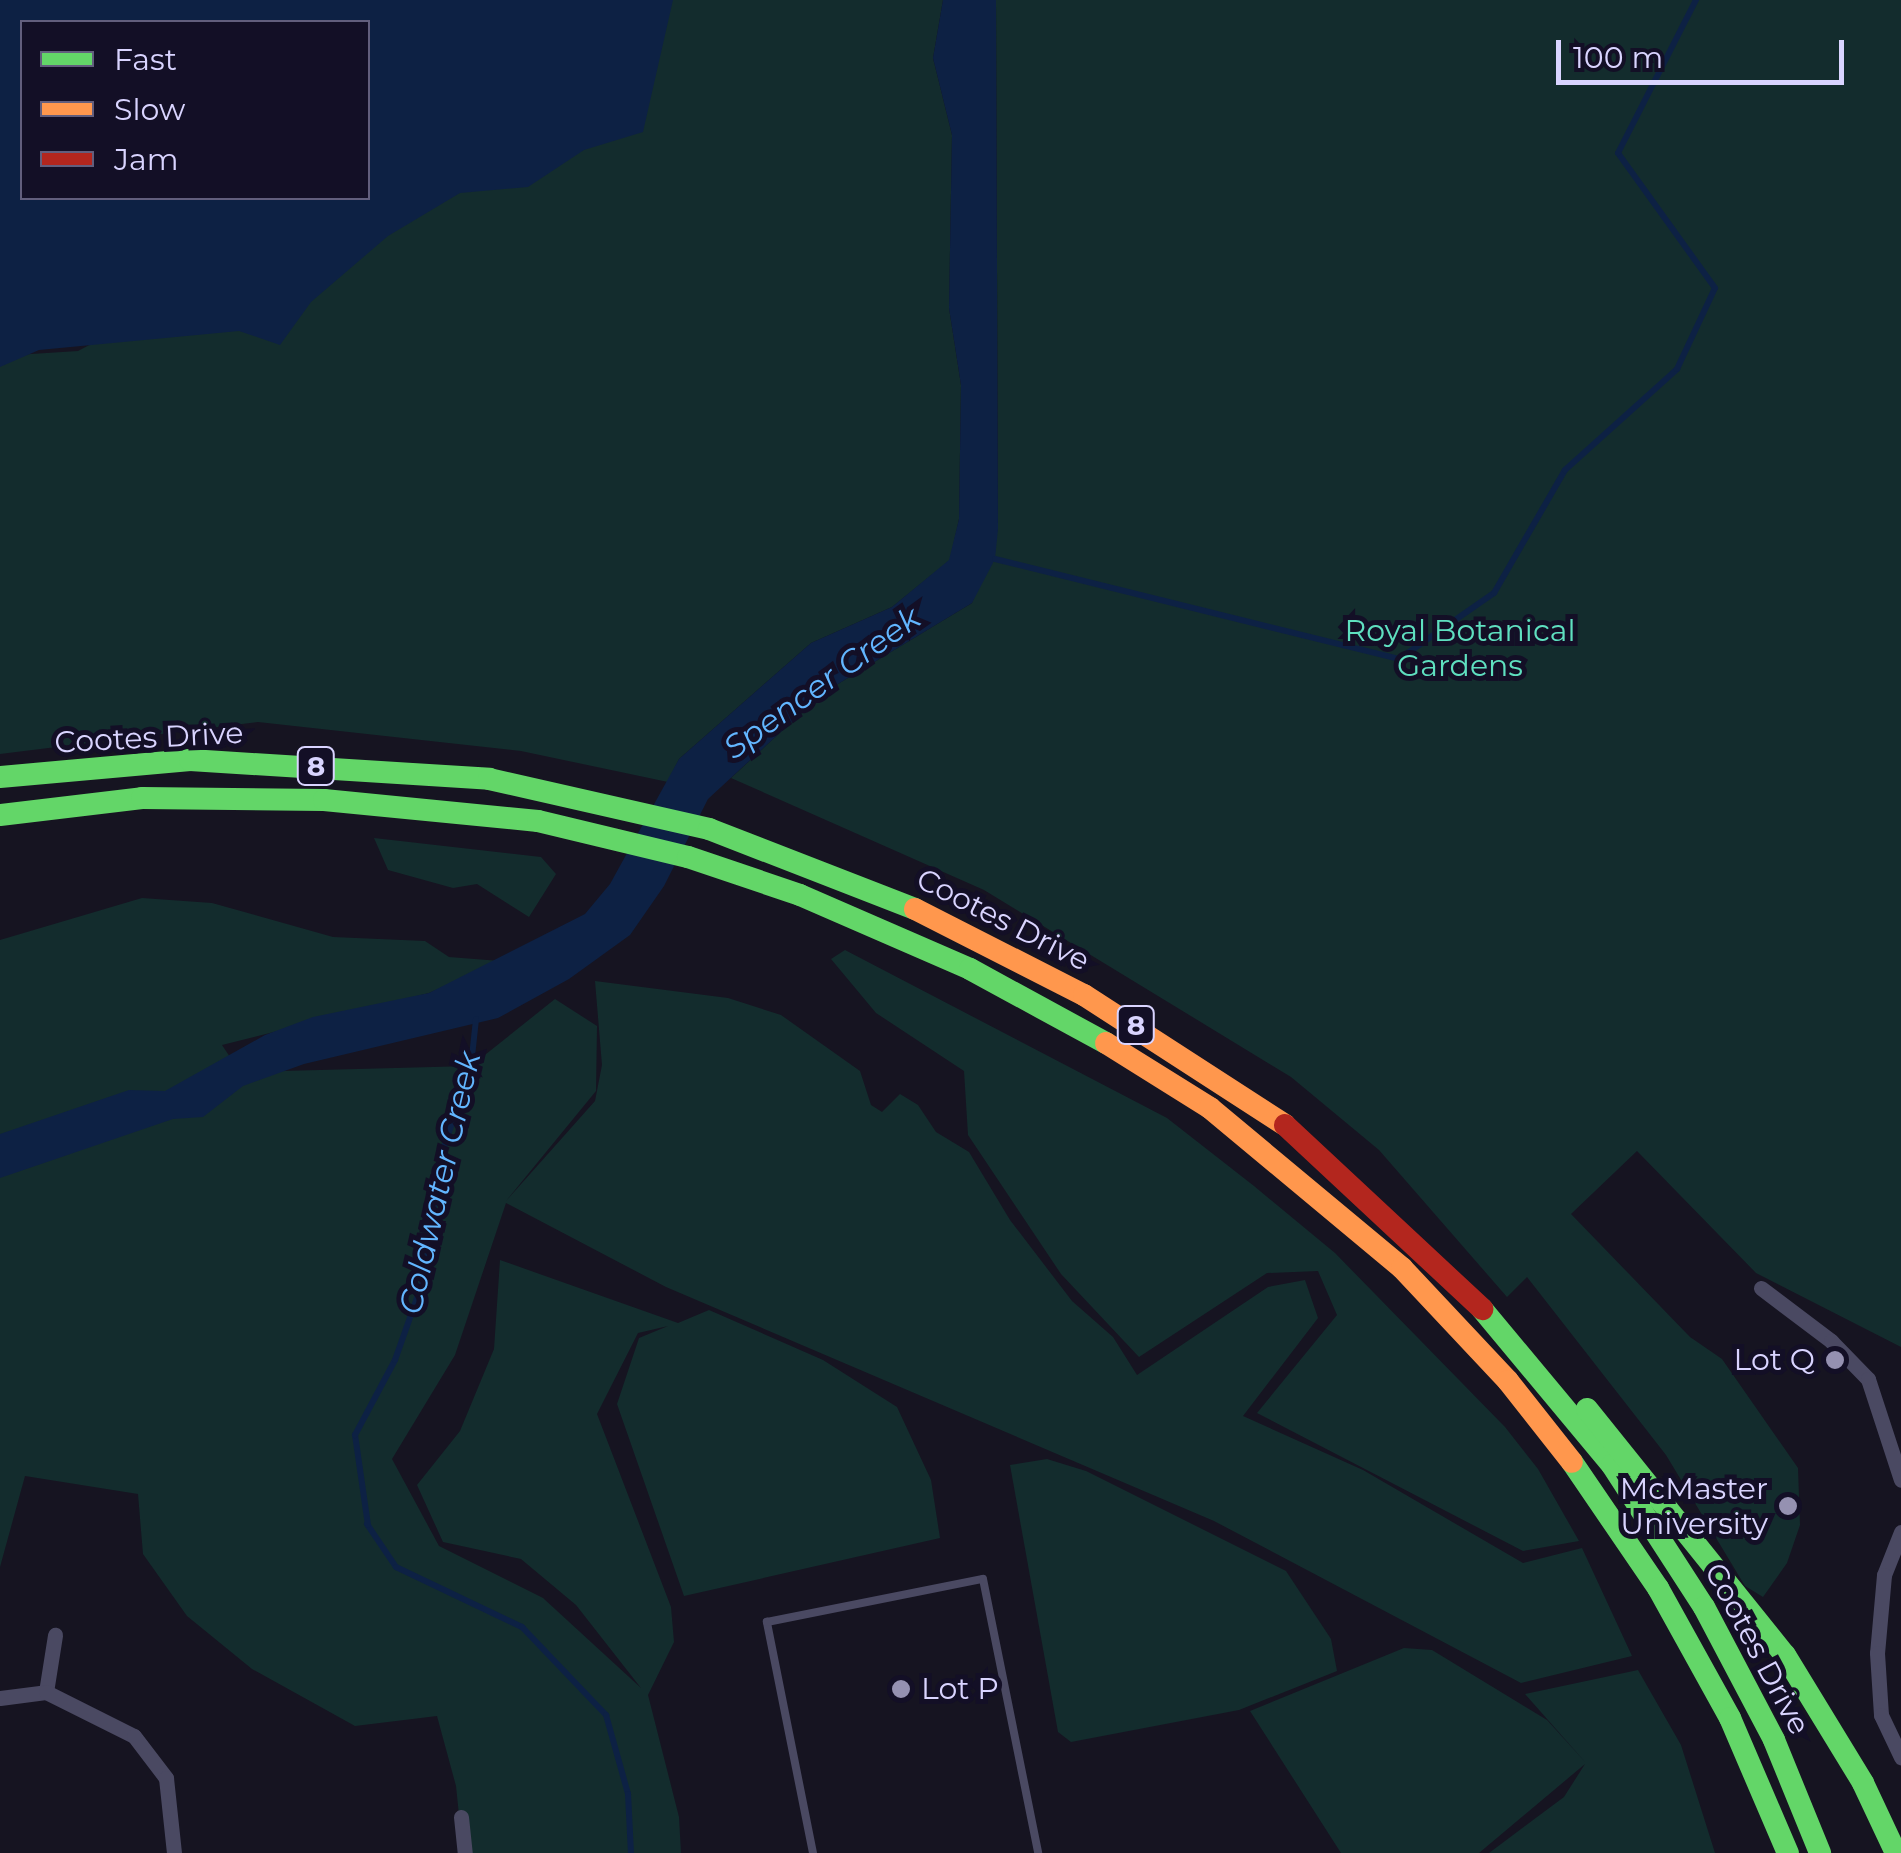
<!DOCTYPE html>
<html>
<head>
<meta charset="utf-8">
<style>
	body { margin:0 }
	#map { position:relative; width:1901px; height:1853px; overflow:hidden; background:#161421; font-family:Montserrat,sans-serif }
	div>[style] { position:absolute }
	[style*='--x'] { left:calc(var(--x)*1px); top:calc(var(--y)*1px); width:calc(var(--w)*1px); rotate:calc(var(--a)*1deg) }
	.green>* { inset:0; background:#132c2d }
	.water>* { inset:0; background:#0d2144 }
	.stream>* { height:6px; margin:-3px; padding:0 3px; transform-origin:3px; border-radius:3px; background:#0d2144 }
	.lane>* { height:8px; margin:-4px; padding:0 4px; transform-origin:4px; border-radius:4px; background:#4a4962 }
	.street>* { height:15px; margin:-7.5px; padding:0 7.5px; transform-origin:7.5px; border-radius:7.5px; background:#4a4962 }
	.fast>* { height:22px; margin:-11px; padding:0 11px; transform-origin:11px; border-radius:11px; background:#63d668 }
	.slow>* { height:22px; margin:-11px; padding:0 11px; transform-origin:11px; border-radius:11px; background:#ff974d }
	.jam>* { height:22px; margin:-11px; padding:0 11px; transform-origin:11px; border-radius:11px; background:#b3261e }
	.dots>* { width:28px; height:28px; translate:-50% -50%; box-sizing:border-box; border:5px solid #130f26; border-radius:50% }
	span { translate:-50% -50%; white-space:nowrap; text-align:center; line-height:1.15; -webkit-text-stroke:10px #130f26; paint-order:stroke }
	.shield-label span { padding:2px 8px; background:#130f26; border:2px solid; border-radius:8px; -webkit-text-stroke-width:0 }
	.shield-label { font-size:28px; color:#d9d4ff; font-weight:700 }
	.park-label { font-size:30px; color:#5fe0c0 }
	.street-label { font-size:30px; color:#d9d4ff }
	.poi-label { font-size:30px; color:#d9d4ff }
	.right { translate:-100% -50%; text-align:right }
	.left { translate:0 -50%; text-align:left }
	.water-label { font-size:32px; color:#62b6ff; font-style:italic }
	.legend { position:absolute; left:20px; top:20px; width:350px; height:180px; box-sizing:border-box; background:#130f26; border:2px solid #625e7d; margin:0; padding:12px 18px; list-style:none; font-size:30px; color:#d9d4ff }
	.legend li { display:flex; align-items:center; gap:20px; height:50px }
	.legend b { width:50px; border:2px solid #625e7d }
	.scale { position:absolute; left:1556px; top:40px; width:288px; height:45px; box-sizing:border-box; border:5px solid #d9d4ff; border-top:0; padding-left:12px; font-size:30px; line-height:35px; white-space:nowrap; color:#d9d4ff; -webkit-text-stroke:8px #130f26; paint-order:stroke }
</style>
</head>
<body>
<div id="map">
	<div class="green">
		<i style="clip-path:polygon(671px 0,943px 0,933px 58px,952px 135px,949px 308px,961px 385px,959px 519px,950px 560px,892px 607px,811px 643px,679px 759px,668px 782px,521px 751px,258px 722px,0 754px,0 356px,78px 351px,368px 198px)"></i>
		<i style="clip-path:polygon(996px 0,1901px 0,1901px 1347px,1756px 1273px,1637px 1151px,1571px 1214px,1690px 1337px,1722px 1359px,1798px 1468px,1800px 1525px,1787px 1563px,1763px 1597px,1745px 1586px,1666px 1455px,1527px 1277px,1507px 1297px,1379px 1150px,1291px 1077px,984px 890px,731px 778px,823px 693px,972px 603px,998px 529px)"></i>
		<i style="clip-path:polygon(374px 838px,541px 857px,556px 874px,529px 917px,477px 884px,453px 888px,388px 870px)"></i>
		<i style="clip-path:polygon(142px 898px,212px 903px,333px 937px,425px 941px,449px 957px,500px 961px,429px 993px,222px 1045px,240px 1072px,471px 1066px,555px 999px,597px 1026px,596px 1091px,506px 1201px,595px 1101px,602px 1065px,595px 981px,728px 998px,781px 1015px,860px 1071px,871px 1105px,882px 1112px,900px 1094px,918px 1105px,936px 1132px,969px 1152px,1010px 1220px,1072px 1301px,1113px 1337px,1137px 1375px,1268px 1287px,1305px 1280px,1318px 1318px,1243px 1416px,1363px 1470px,1523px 1563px,1582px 1548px,1632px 1656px,1521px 1683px,1214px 1521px,666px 1287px,506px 1203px,455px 1355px,392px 1459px,439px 1546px,543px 1598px,641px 1688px,576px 1605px,521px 1559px,443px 1542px,417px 1485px,460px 1431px,494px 1349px,500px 1260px,678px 1323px,709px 1310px,823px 1360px,897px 1407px,931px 1480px,940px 1538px,684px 1596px,617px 1404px,639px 1338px,668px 1326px,638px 1333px,597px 1414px,671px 1607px,674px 1642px,648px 1695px,679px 1817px,681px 1853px,463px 1853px,456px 1786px,437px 1716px,355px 1726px,252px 1669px,187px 1616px,143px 1554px,138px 1494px,25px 1476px,0 1567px,0 940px)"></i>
		<i style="clip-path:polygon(845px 950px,1167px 1118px,1254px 1186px,1335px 1253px,1505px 1427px,1538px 1469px,1579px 1541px,1523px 1551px,1257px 1413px,1337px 1315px,1318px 1271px,1267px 1273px,1139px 1357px,1061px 1274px,968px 1135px,964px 1071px,876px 1013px,831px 959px)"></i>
		<i style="clip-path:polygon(1047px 1459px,1086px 1471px,1286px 1571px,1331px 1639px,1337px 1671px,1239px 1710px,1071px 1742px,1058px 1732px,1010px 1465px)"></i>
		<i style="clip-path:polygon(1404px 1648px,1432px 1650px,1547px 1720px,1586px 1763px,1525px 1694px,1638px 1670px,1681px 1745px,1715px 1853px,1489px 1853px,1564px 1797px,1585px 1764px,1479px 1853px,1341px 1853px,1250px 1711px)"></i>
	</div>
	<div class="water">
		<i style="clip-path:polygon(evenodd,0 0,673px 0,643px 132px,584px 150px,528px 187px,460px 193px,388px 236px,311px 302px,280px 345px,239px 331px,39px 350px,0 367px,0 0,368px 22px,368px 198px,22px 198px,22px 22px,368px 22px)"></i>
		<i style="clip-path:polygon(943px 0,996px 0,998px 529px,995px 559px,972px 603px,823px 693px,708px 799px,664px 886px,630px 935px,569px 979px,498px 1018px,304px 1064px,243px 1086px,203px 1117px,173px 1119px,0 1178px,0 1134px,129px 1090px,165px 1091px,265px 1035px,313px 1017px,429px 993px,585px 914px,610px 884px,679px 759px,811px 643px,892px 607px,949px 560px,959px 519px,961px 385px,949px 308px,952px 135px,933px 58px)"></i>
	</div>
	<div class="stream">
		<i style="--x:995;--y:559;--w:416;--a:13.9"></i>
		<i style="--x:1399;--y:659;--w:116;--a:-34.8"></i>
		<i style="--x:1494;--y:593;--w:142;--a:-60"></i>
		<i style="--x:1565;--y:470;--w:151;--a:-42"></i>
		<i style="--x:1677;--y:369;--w:89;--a:-64.9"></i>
		<i style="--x:1715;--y:288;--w:166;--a:-125.7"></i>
		<i style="--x:1618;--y:153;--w:172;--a:-63"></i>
		<i style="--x:367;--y:1524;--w:52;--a:56"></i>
		<i style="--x:396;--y:1567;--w:140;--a:25.5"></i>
		<i style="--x:522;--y:1627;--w:122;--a:46.3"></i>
		<i style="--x:606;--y:1715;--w:82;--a:74.4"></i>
		<i style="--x:628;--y:1794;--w:59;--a:87.1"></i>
		<i style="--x:368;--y:1525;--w:91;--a:-98.2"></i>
		<i style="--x:355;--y:1435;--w:85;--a:-61.9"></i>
		<i style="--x:395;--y:1360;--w:87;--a:-70.5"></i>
		<i style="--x:424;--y:1278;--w:123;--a:-82.1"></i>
		<i style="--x:441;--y:1156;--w:95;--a:-71.6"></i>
		<i style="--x:471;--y:1066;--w:47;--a:-83.9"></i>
	</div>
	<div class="lane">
		<i style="--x:813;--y:1853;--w:236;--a:-101.3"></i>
		<i style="--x:767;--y:1622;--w:220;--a:-11.3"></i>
		<i style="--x:983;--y:1579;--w:279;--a:78.6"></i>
	</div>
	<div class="street">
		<i style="--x:1761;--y:1288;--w:88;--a:37.1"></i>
		<i style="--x:1831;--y:1341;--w:53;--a:45.8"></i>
		<i style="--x:1868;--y:1379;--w:106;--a:71.9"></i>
		<i style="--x:1901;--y:1532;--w:46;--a:111.6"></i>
		<i style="--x:1884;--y:1575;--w:78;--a:95.1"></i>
		<i style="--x:1877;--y:1653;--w:62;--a:86.3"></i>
		<i style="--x:1881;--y:1715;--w:47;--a:64.5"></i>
		<i style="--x:46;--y:1692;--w:58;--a:-81"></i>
		<i style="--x:0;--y:1698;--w:46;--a:-7.4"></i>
		<i style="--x:46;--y:1692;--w:98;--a:26.6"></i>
		<i style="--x:134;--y:1736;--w:53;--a:52.7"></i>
		<i style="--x:166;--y:1778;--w:75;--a:83.9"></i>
		<i style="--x:461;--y:1817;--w:36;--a:84"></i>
	</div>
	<div class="fast">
		<i style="--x:0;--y:777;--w:191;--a:-5.1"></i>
		<i style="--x:190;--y:760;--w:300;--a:3.6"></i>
		<i style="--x:489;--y:779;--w:226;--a:12.8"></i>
		<i style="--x:709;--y:829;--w:221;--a:21.2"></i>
		<i style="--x:0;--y:815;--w:143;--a:-6.8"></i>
		<i style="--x:142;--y:798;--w:182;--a:0.6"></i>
		<i style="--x:324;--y:800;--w:215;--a:5.6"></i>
		<i style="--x:538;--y:821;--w:154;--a:13.5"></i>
		<i style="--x:688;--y:857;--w:118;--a:18.7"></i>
		<i style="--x:800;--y:895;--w:185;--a:23.5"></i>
		<i style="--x:970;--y:969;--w:155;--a:28.6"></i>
		<i style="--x:1482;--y:1309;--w:203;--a:50.2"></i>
		<i style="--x:1612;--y:1465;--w:169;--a:57.1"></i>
		<i style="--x:1704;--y:1607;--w:150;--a:62.2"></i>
		<i style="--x:1774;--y:1740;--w:122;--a:67.8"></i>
		<i style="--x:1587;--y:1409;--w:316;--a:51.2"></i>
		<i style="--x:1785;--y:1655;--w:150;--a:58.6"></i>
		<i style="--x:1863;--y:1783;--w:77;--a:64.8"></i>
		<i style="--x:1572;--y:1462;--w:153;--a:55.7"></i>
		<i style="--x:1658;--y:1588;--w:149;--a:61"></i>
		<i style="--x:1730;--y:1718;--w:147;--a:66.8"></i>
	</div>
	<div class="slow">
		<i style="--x:915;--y:909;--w:190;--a:27"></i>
		<i style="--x:1084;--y:995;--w:239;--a:32.9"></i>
		<i style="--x:1106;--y:1043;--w:123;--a:32"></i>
		<i style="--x:1210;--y:1108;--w:250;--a:39.8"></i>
		<i style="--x:1402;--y:1268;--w:155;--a:46.8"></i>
		<i style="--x:1508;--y:1381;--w:103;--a:51.7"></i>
	</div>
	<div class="jam">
		<i style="--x:1285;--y:1125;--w:270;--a:43"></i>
	</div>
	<div class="dots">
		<i style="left:1835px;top:1360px;background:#9591b1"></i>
		<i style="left:1788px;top:1506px;background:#9591b1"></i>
		<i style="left:901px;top:1689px;background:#9591b1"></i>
	</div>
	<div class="shield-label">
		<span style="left:316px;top:766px">8</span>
		<span style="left:1136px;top:1025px">8</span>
	</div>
	<div class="park-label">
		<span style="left:1460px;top:648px">Royal Botanical<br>Gardens</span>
	</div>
	<div class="street-label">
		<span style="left:149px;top:738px;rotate:-3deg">Cootes Drive</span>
		<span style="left:1003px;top:920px;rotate:27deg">Cootes Drive</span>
		<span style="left:1757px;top:1649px;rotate:62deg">Cootes Drive</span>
	</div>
	<div class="poi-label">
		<span class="right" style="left:1815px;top:1360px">Lot Q</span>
		<span class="right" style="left:1768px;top:1506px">McMaster<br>University</span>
		<span class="left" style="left:921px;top:1689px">Lot P</span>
	</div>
	<div class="water-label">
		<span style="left:822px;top:683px;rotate:-36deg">Spencer Creek</span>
		<span style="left:440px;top:1183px;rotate:-77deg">Coldwater Creek</span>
	</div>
	<ul class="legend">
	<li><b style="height:12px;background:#63d668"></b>Fast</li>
	<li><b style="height:12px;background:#ff974d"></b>Slow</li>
	<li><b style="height:12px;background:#b3261e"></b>Jam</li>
	</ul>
	<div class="scale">100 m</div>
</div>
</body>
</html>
